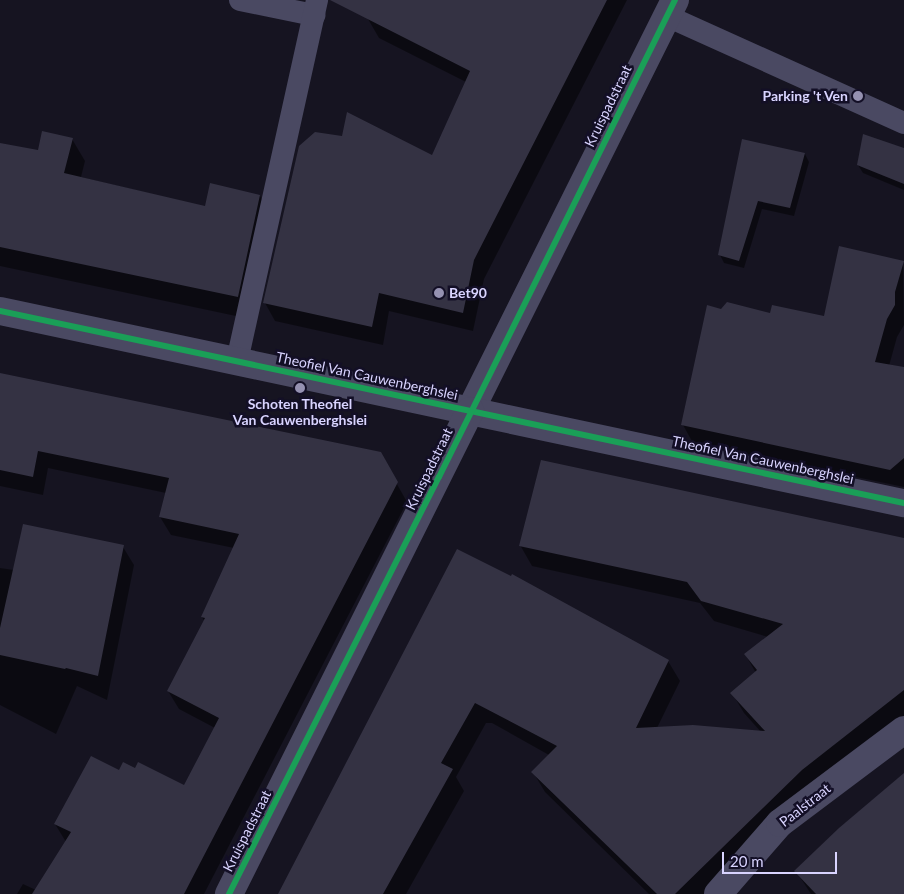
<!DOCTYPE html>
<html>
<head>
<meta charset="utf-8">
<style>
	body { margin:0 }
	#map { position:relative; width:904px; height:894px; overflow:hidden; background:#161421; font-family:Lato,sans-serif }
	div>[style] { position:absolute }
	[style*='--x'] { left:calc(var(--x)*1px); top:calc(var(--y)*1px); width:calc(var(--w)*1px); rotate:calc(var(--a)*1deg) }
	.shadow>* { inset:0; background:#0007 }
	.building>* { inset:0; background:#343243 }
	.service>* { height:22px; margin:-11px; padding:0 11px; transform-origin:11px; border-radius:11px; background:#4a4962 }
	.minor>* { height:28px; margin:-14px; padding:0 14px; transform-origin:14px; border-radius:14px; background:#4a4962 }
	.tertiary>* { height:28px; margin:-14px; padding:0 14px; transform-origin:14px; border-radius:14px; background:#4a4962 }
	.cycleway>* { height:6px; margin:-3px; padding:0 3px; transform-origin:3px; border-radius:3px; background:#1a9f57 }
	.dots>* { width:14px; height:14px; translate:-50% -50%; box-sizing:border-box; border:2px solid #130f26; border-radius:50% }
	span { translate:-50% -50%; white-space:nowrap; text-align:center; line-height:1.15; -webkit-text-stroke:5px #130f26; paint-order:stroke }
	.poi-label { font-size:14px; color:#d9d4ff; font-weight:700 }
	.right { translate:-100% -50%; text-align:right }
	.left { translate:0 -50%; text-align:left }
	.street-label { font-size:14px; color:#d9d4ff }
	.scale { position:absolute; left:722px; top:852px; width:115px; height:22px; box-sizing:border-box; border:2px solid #d9d4ff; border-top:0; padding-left:6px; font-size:15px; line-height:18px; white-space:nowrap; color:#d9d4ff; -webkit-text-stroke:4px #130f26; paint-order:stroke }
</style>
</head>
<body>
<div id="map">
	<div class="shadow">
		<i style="clip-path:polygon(372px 0,627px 0,484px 279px,473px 331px,389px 311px,383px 345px,275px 321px,265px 303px,432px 157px,466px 82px,379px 38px,368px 19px)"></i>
		<i style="clip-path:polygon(72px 139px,85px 161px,81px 177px,205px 207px,260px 196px,272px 218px,250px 319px,0 266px,0 144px,39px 152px)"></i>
		<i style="clip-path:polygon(743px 140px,805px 154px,809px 162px,794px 216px,762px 209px,744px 268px,724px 263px,720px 255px)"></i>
		<i style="clip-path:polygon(904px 149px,904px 190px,863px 173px,858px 165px)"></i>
		<i style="clip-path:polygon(903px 262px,904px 325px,897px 337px,889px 366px,904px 369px,904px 487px,693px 443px,683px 425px,722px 310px,825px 317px)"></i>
		<i style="clip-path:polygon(0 374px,380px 454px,407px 502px,204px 894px,17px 894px,23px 884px,36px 890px,66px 842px,55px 824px,120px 772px,184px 787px,215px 728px,179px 709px,168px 691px,205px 622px,202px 617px,234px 548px,171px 535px,160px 517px,166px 493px,48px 468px,43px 495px,0 486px)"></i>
		<i style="clip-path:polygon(904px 539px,904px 720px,708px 894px,649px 894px,545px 792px,533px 772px,549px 755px,492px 723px,486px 723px,456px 777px,464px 791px,406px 894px,280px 894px,457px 551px,668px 661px,680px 681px,657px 728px,761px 732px,744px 713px,732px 693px,756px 673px,745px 654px,768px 637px,714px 621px,700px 603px,532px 566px,520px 545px)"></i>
		<i style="clip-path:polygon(123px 547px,134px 565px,107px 700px,77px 686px,56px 734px,0 705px,0 568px,14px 570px)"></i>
		<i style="clip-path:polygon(904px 775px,904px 894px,811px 894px,796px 871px)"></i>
	</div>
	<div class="building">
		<i style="clip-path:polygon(330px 0,607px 0,474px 260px,463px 313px,379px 293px,372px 327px,263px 303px,299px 146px,315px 132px,342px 136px,347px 112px,432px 155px,470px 71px)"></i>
		<i style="clip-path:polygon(42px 131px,73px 138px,64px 173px,205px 206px,210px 183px,260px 195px,238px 297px,0 247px,0 143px,38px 150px)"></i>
		<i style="clip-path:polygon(863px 134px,904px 148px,904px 184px,857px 165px)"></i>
		<i style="clip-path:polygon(742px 139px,805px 153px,790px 208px,758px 201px,739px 261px,718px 255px)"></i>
		<i style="clip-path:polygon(839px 246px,904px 261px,895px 292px,895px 305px,887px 319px,875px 362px,904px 367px,904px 458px,890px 470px,681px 425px,707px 305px,721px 309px,727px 302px,770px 313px,772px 305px,824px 316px)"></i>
		<i style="clip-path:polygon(0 373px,381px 452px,398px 482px,184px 894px,32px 894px,71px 832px,54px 824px,91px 756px,119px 770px,123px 762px,135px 768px,138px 762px,184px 785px,219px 718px,167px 691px,205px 618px,201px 617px,239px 534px,159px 517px,169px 478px,38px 451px,33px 477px,0 470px)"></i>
		<i style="clip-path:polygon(541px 460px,904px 538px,904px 690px,802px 770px,675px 894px,657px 894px,531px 772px,557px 746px,475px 703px,441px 763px,453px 769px,383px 894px,278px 894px,457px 549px,511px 576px,512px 574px,669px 660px,636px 728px,693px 725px,765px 731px,730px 693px,757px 670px,744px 654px,783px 624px,701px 601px,687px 582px,519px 546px)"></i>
		<i style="clip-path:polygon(23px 524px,124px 545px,98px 676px,66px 668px,65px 669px,0 655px,0 628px)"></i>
		<i style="clip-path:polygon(904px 773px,904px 894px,816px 894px,794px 871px,839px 828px)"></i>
	</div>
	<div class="service">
		<i style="--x:240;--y:0;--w:76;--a:11.5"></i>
		<i style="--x:667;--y:16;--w:260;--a:24.3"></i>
		<i style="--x:237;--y:361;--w:370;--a:-77.5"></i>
	</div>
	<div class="minor">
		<i style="--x:675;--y:0;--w:459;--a:116.5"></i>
		<i style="--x:470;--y:411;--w:444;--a:12"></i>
		<i style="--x:718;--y:894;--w:94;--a:-48.9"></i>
		<i style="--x:780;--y:823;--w:155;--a:-36.9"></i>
	</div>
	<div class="tertiary">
		<i style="--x:0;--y:311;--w:481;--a:12"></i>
		<i style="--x:470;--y:411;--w:540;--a:116.52"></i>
	</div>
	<div class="cycleway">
		<i style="--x:0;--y:311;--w:924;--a:11.99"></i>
		<i style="--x:229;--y:894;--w:467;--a:-63.3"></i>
		<i style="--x:439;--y:477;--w:532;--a:-63.68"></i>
	</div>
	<div class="dots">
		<i style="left:858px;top:96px;background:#9591b1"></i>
		<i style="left:439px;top:293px;background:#9591b1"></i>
		<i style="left:300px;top:388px;background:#9591b1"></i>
	</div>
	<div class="poi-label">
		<span class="right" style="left:848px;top:96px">Parking 't Ven</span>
		<span class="left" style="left:449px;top:293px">Bet90</span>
		<span style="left:300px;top:412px">Schoten Theofiel<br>Van Cauwenberghslei</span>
	</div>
	<div class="street-label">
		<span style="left:608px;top:106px;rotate:-64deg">Kruispadstraat</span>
		<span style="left:367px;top:376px;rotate:12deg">Theofiel Van Cauwenberghslei</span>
		<span style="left:763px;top:460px;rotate:12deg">Theofiel Van Cauwenberghslei</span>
		<span style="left:429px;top:469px;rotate:-64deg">Kruispadstraat</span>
		<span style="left:805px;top:805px;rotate:-38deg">Paalstraat</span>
		<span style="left:247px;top:831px;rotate:-63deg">Kruispadstraat</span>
	</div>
	<div class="scale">20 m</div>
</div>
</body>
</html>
